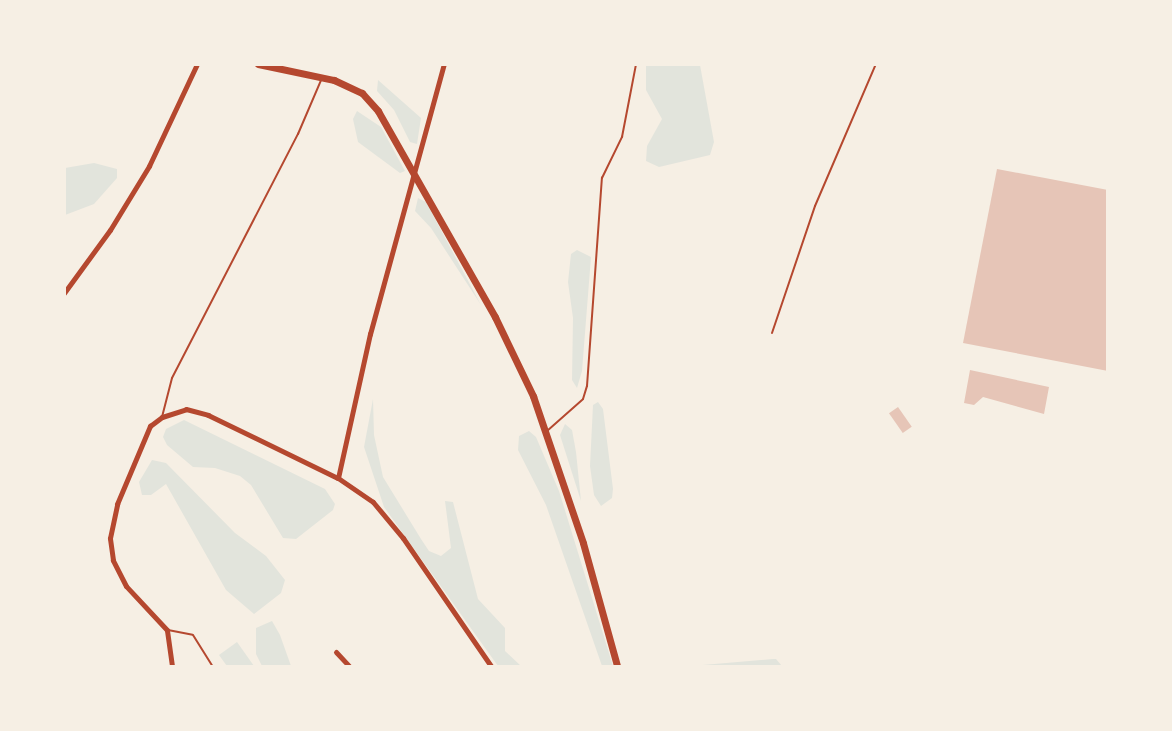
<!DOCTYPE html>
<html>
<head>
<meta charset="utf-8">
<style>
	body { margin:0 }
	#map { position:relative; width:1172px; height:731px; overflow:hidden; background:#f6efe4; font-family:"Sofia Sans Condensed",sans-serif }
	div>[style] { position:absolute }
	[style*='--x'] { left:calc(var(--x)*1px); top:calc(var(--y)*1px); width:calc(var(--w)*1px); rotate:calc(var(--a)*1deg) }
	.green>* { inset:0; background:#e2e4dc }
	.building>* { inset:0; background:#e6c5b7; transform-origin:0 0 }
	.service>* { height:2px; margin:-1px; padding:0 1px; transform-origin:1px; border-radius:1px; background:#b5482f }
	.minor>* { height:5px; margin:-2.5px; padding:0 2.5px; transform-origin:2.5px; border-radius:2.5px; background:#b5482f }
	.secondary>* { height:7px; margin:-3.5px; padding:0 3.5px; transform-origin:3.5px; border-radius:3.5px; background:#b5482f }
	span { translate:-50% -50%; white-space:nowrap; text-align:center; line-height:1.15; -webkit-text-stroke:4.5px #f6efe4; paint-order:stroke }
	.frame { position:absolute; inset:0; border:66px solid #f6efe4; pointer-events:none }
</style>
</head>
<body>
<div id="map">
	<div class="green">
		<i style="clip-path:polygon(646px 65px,700px 65px,714px 142px,710px 155px,659px 167px,646px 161px,647px 146px,662px 119px,646px 90px)"></i>
		<i style="clip-path:polygon(378px 80px,421px 118px,417px 144px,410px 142px,394px 110px,377px 91px)"></i>
		<i style="clip-path:polygon(357px 111px,381px 127px,405px 171px,400px 173px,358px 142px,353px 119px)"></i>
		<i style="clip-path:polygon(94px 163px,117px 169px,117px 178px,94px 204px,65px 215px,65px 168px)"></i>
		<i style="clip-path:polygon(418px 198px,426px 202px,481px 305px,431px 228px,415px 211px)"></i>
		<i style="clip-path:polygon(577px 250px,591px 257px,582px 371px,577px 388px,572px 380px,573px 318px,568px 282px,571px 254px)"></i>
		<i style="clip-path:polygon(373px 399px,374px 435px,383px 477px,421px 539px,429px 551px,441px 556px,451px 548px,445px 501px,453px 502px,478px 599px,505px 628px,505px 651px,521px 666px,498px 666px,384px 507px,364px 447px)"></i>
		<i style="clip-path:polygon(598px 402px,603px 409px,613px 489px,612px 498px,601px 506px,594px 495px,590px 466px,593px 405px)"></i>
		<i style="clip-path:polygon(184px 420px,325px 489px,335px 504px,333px 510px,296px 539px,283px 538px,251px 485px,240px 476px,215px 468px,193px 467px,167px 445px,163px 437px,166px 429px)"></i>
		<i style="clip-path:polygon(565px 424px,572px 430px,576px 452px,581px 501px,560px 435px)"></i>
		<i style="clip-path:polygon(529px 431px,536px 437px,559px 491px,613px 666px,602px 666px,546px 505px,518px 450px,519px 436px)"></i>
		<i style="clip-path:polygon(152px 460px,166px 463px,235px 533px,266px 556px,285px 580px,281px 593px,254px 614px,226px 590px,166px 484px,151px 495px,142px 495px,139px 482px)"></i>
		<i style="clip-path:polygon(272px 621px,280px 635px,291px 666px,262px 666px,256px 654px,256px 628px)"></i>
		<i style="clip-path:polygon(237px 642px,254px 666px,227px 666px,224px 662px,219px 655px)"></i>
		<i style="clip-path:polygon(776px 659px,782px 666px,691px 666px,773px 659px)"></i>
	</div>
	<div class="building">
		<i style="clip-path:polygon(997px 169px,1108px 190px,1108px 371px,963px 343px)"></i>
		<i style="clip-path:polygon(970px 370px,1049px 387px,1044px 414px,983px 397px,974px 405px,964px 403px)"></i>
		<i style="left:898px;top:407px;width:24px;height:11px;rotate:55deg"></i>
	</div>
	<div class="service">
		<i style="--x:772;--y:333;--w:134;--a:-71.3"></i>
		<i style="--x:815;--y:206;--w:155;--a:-66.8"></i>
		<i style="--x:162;--y:417;--w:40;--a:-75.6"></i>
		<i style="--x:172;--y:378;--w:275;--a:-62.7"></i>
		<i style="--x:298;--y:134;--w:61;--a:-66.8"></i>
		<i style="--x:547;--y:431;--w:48;--a:-41.6"></i>
		<i style="--x:583;--y:399;--w:14;--a:-73"></i>
		<i style="--x:587;--y:386;--w:209;--a:-85.9"></i>
		<i style="--x:602;--y:178;--w:46;--a:-64"></i>
		<i style="--x:622;--y:137;--w:74;--a:-79.1"></i>
		<i style="--x:168;--y:630;--w:25;--a:11"></i>
		<i style="--x:193;--y:635;--w:36;--a:58"></i>
	</div>
	<div class="minor">
		<i style="--x:64;--y:293;--w:78;--a:-53.9"></i>
		<i style="--x:110;--y:230;--w:75;--a:-58.6"></i>
		<i style="--x:149;--y:166;--w:113;--a:-64.8"></i>
		<i style="--x:338;--y:478;--w:148;--a:-77.5"></i>
		<i style="--x:370;--y:334;--w:280;--a:-74.7"></i>
		<i style="--x:336;--y:652;--w:19;--a:47"></i>
		<i style="--x:172;--y:666;--w:36;--a:-98"></i>
		<i style="--x:167;--y:630;--w:60;--a:-133"></i>
		<i style="--x:126;--y:586;--w:29;--a:-117"></i>
		<i style="--x:113;--y:560;--w:22;--a:-98"></i>
		<i style="--x:110;--y:538;--w:35;--a:-78"></i>
		<i style="--x:117;--y:504;--w:85;--a:-67.1"></i>
		<i style="--x:150;--y:426;--w:15;--a:-37"></i>
		<i style="--x:162;--y:417;--w:25;--a:-18"></i>
		<i style="--x:186;--y:409;--w:23;--a:15"></i>
		<i style="--x:208;--y:415;--w:144;--a:25.9"></i>
		<i style="--x:338;--y:478;--w:42;--a:34.4"></i>
		<i style="--x:373;--y:502;--w:47;--a:50.2"></i>
		<i style="--x:403;--y:538;--w:155;--a:55.5"></i>
	</div>
	<div class="secondary">
		<i style="--x:258;--y:64;--w:78;--a:11.9"></i>
		<i style="--x:334;--y:80;--w:31;--a:25"></i>
		<i style="--x:362;--y:93;--w:24;--a:48"></i>
		<i style="--x:378;--y:111;--w:237;--a:60.4"></i>
		<i style="--x:495;--y:317;--w:88;--a:64.3"></i>
		<i style="--x:533;--y:396;--w:155;--a:71.2"></i>
		<i style="--x:583;--y:543;--w:128;--a:74.5"></i>
	</div>
	<div class="frame"></div>
</div>
</body>
</html>
